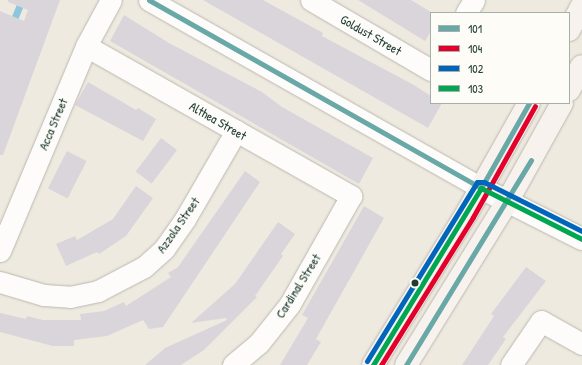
<!DOCTYPE html>
<html>
<head>
<meta charset="utf-8">
<style>
	body { margin:0 }
	#map { position:relative; width:582px; height:365px; overflow:hidden; background:#efeadf; font-family:"Patrick Hand",sans-serif }
	div>[style] { position:absolute }
	[style*='--x'] { left:calc(var(--x)*1px); top:calc(var(--y)*1px); width:calc(var(--w)*1px); rotate:calc(var(--a)*1deg) }
	.stream>* { height:7px; margin:-3.5px; padding:0 3.5px; transform-origin:3.5px; border-radius:3.5px; background:#8cc7de }
	.building>* { inset:0; background:#dad5db; transform-origin:0 0 }
	.roads { filter:drop-shadow(0 0 1px #b9b8b1) drop-shadow(0 0 1px #b9b8b1) }
	.minor>* { height:21px; margin:-10.5px; padding:0 10.5px; transform-origin:10.5px; border-radius:10.5px; background:#fdfcfa }
	.tertiary>* { height:22px; margin:-11px; padding:0 11px; transform-origin:11px; border-radius:11px; background:#fdfcfa }
	.secondary>* { height:22px; margin:-11px; padding:0 11px; transform-origin:11px; border-radius:11px; background:#f7f2ed }
	.bus-1>* { height:5px; margin:-2.5px; padding:0 2.5px; transform-origin:2.5px; border-radius:2.5px; background:#68a8a6 }
	.bus-2>* { height:5px; margin:-2.5px; padding:0 2.5px; transform-origin:2.5px; border-radius:2.5px; background:#e4002b }
	.bus-3>* { height:5px; margin:-2.5px; padding:0 2.5px; transform-origin:2.5px; border-radius:2.5px; background:#0065bd }
	.bus-4>* { height:5px; margin:-2.5px; padding:0 2.5px; transform-origin:2.5px; border-radius:2.5px; background:#00a651 }
	.dots>* { width:11px; height:11px; translate:-50% -50%; box-sizing:border-box; border:2px solid #fdfcf7; border-radius:50% }
	span { translate:-50% -50%; white-space:nowrap; text-align:center; line-height:1.15; -webkit-text-stroke:3px #fdfcf7; paint-order:stroke }
	.street-label { font-size:13px; color:#1f3d34 }
	.legend { position:absolute; left:430px; top:12px; width:140px; height:92px; box-sizing:border-box; background:#fdfcf7; border:1px solid #a4b0a9; margin:0; padding:5px 7px; list-style:none; font-size:12px; color:#1f3d34 }
	.legend li { display:flex; align-items:center; gap:8px; height:20px }
	.legend b { width:20px; border:1px solid #a4b0a9 }
</style>
</head>
<body>
<div id="map">
	<div class="stream">
		<i style="--x:11;--y:26;--w:28;--a:-67"></i>
	</div>
	<div class="building">
		<i style="clip-path:polygon(8px 0,60px 0,3px 155px,0 155px,0 11px,24px 21px,28px 10px,8px 2px)"></i>
		<i style="clip-path:polygon(203px 0,263px 0,323px 33px,322px 36px,412px 84px,431px 96px,431px 103px,442px 103px,428px 128px)"></i>
		<i style="clip-path:polygon(358px 0,411px 0,431px 12px,431px 31px,425px 41px)"></i>
		<i style="clip-path:polygon(124px 15px,169px 43px,262px 92px,282px 107px,373px 158px,359px 184px,110px 41px)"></i>
		<i style="clip-path:polygon(88px 82px,136px 110px,138px 108px,156px 119px,143px 141px,75px 105px)"></i>
		<i style="left:161px;top:138px;width:20px;height:42px;rotate:37deg"></i>
		<i style="left:67px;top:151px;width:22px;height:42px;rotate:27deg"></i>
		<i style="clip-path:polygon(245px 171px,260px 182px,163px 327px,149px 329px,143px 320px,107px 336px,74px 340px,74px 346px,53px 346px,0 332px,0 313px,26px 319px,27px 316px,43px 320px,81px 320px,80px 314px,104px 311px,124px 302px,126px 306px,171px 277px,168px 273px,178px 267px)"></i>
		<i style="clip-path:polygon(136px 186px,153px 198px,126px 236px,99px 254px,97px 252px,66px 266px,56px 244px,75px 236px,77px 240px,113px 219px)"></i>
		<i style="clip-path:polygon(364px 206px,384px 218px,316px 339px,321px 342px,307px 365px,280px 365px,308px 318px,302px 315px)"></i>
		<i style="clip-path:polygon(278px 222px,295px 234px,281px 254px,283px 256px,255px 296px,257px 297px,204px 350px,181px 365px,145px 365px,165px 348px,227px 320px,226px 318px,191px 323px,235px 284px)"></i>
		<i style="clip-path:polygon(526px 267px,546px 281px,503px 337px,506px 339px,488px 365px,462px 365px,494px 316px,491px 314px)"></i>
	</div>
	<div class="roads">
		<div class="minor">
			<i style="--x:149;--y:0;--w:382;--a:29.5"></i>
			<i style="--x:311;--y:0;--w:139;--a:30.3"></i>
			<i style="--x:466;--y:13;--w:15;--a:-58"></i>
			<i style="--x:86;--y:46;--w:305;--a:29.5"></i>
			<i style="--x:351;--y:196;--w:124;--a:119.5"></i>
			<i style="--x:290;--y:304;--w:50;--a:128.5"></i>
			<i style="--x:259;--y:343;--w:34;--a:140"></i>
			<i style="--x:0;--y:251;--w:222;--a:-67.2"></i>
			<i style="--x:86;--y:46;--w:52;--a:-61.5"></i>
			<i style="--x:0;--y:282;--w:46;--a:16.5"></i>
			<i style="--x:44;--y:295;--w:26;--a:4"></i>
			<i style="--x:70;--y:297;--w:29;--a:-12"></i>
			<i style="--x:98;--y:291;--w:52;--a:-27.6"></i>
			<i style="--x:144;--y:267;--w:27;--a:-42"></i>
			<i style="--x:164;--y:249;--w:37;--a:-55"></i>
			<i style="--x:185;--y:219;--w:102;--a:-59.9"></i>
			<i style="--x:511;--y:365;--w:53;--a:-55.7"></i>
			<i style="--x:541;--y:321;--w:47;--a:29.3"></i>
		</div>
		<div class="tertiary">
			<i style="--x:481;--y:188;--w:113;--a:26.8"></i>
		</div>
		<div class="secondary">
			<i style="--x:569;--y:30;--w:27;--a:-62"></i>
			<i style="--x:569;--y:90;--w:27;--a:-62"></i>
			<i style="--x:373;--y:365;--w:179;--a:-58.3"></i>
			<i style="--x:467;--y:213;--w:126;--a:-60.6"></i>
			<i style="--x:406;--y:365;--w:192;--a:-58.2"></i>
			<i style="--x:507;--y:202;--w:113;--a:-60.9"></i>
		</div>
	</div>
	<div class="bus-1">
		<i style="--x:149;--y:0;--w:382;--a:29.5"></i>
		<i style="--x:481;--y:188;--w:98;--a:-60.5"></i>
		<i style="--x:406;--y:365;--w:240;--a:-58.6"></i>
	</div>
	<div class="bus-2">
		<i style="--x:381;--y:365;--w:174;--a:-58.1"></i>
		<i style="--x:473;--y:217;--w:127;--a:-60.8"></i>
	</div>
	<div class="bus-3">
		<i style="--x:367;--y:361;--w:210;--a:-58.4"></i>
		<i style="--x:477;--y:182;--w:7;--a:0"></i>
		<i style="--x:484;--y:182;--w:110;--a:26.6"></i>
	</div>
	<div class="bus-4">
		<i style="--x:373;--y:365;--w:207;--a:-58.6"></i>
		<i style="--x:481;--y:188;--w:113;--a:26.8"></i>
	</div>
	<div class="dots">
		<i style="left:415px;top:283px;background:#1f3d34"></i>
	</div>
	<div class="street-label">
		<span style="left:371px;top:35px;rotate:30deg">Goldust Street</span>
		<span style="left:218px;top:121px;rotate:30deg">Althea Street</span>
		<span style="left:53px;top:124px;rotate:-67deg">Acca Street</span>
		<span style="left:178px;top:225px;rotate:-55deg">Azzola Street</span>
		<span style="left:298px;top:286px;rotate:-58deg">Cardinal Street</span>
	</div>
	<ul class="legend">
	<li><b style="height:5px;background:#68a8a6"></b>101</li>
	<li><b style="height:5px;background:#e4002b"></b>104</li>
	<li><b style="height:5px;background:#0065bd"></b>102</li>
	<li><b style="height:5px;background:#00a651"></b>103</li>
	</ul>
</div>
</body>
</html>
